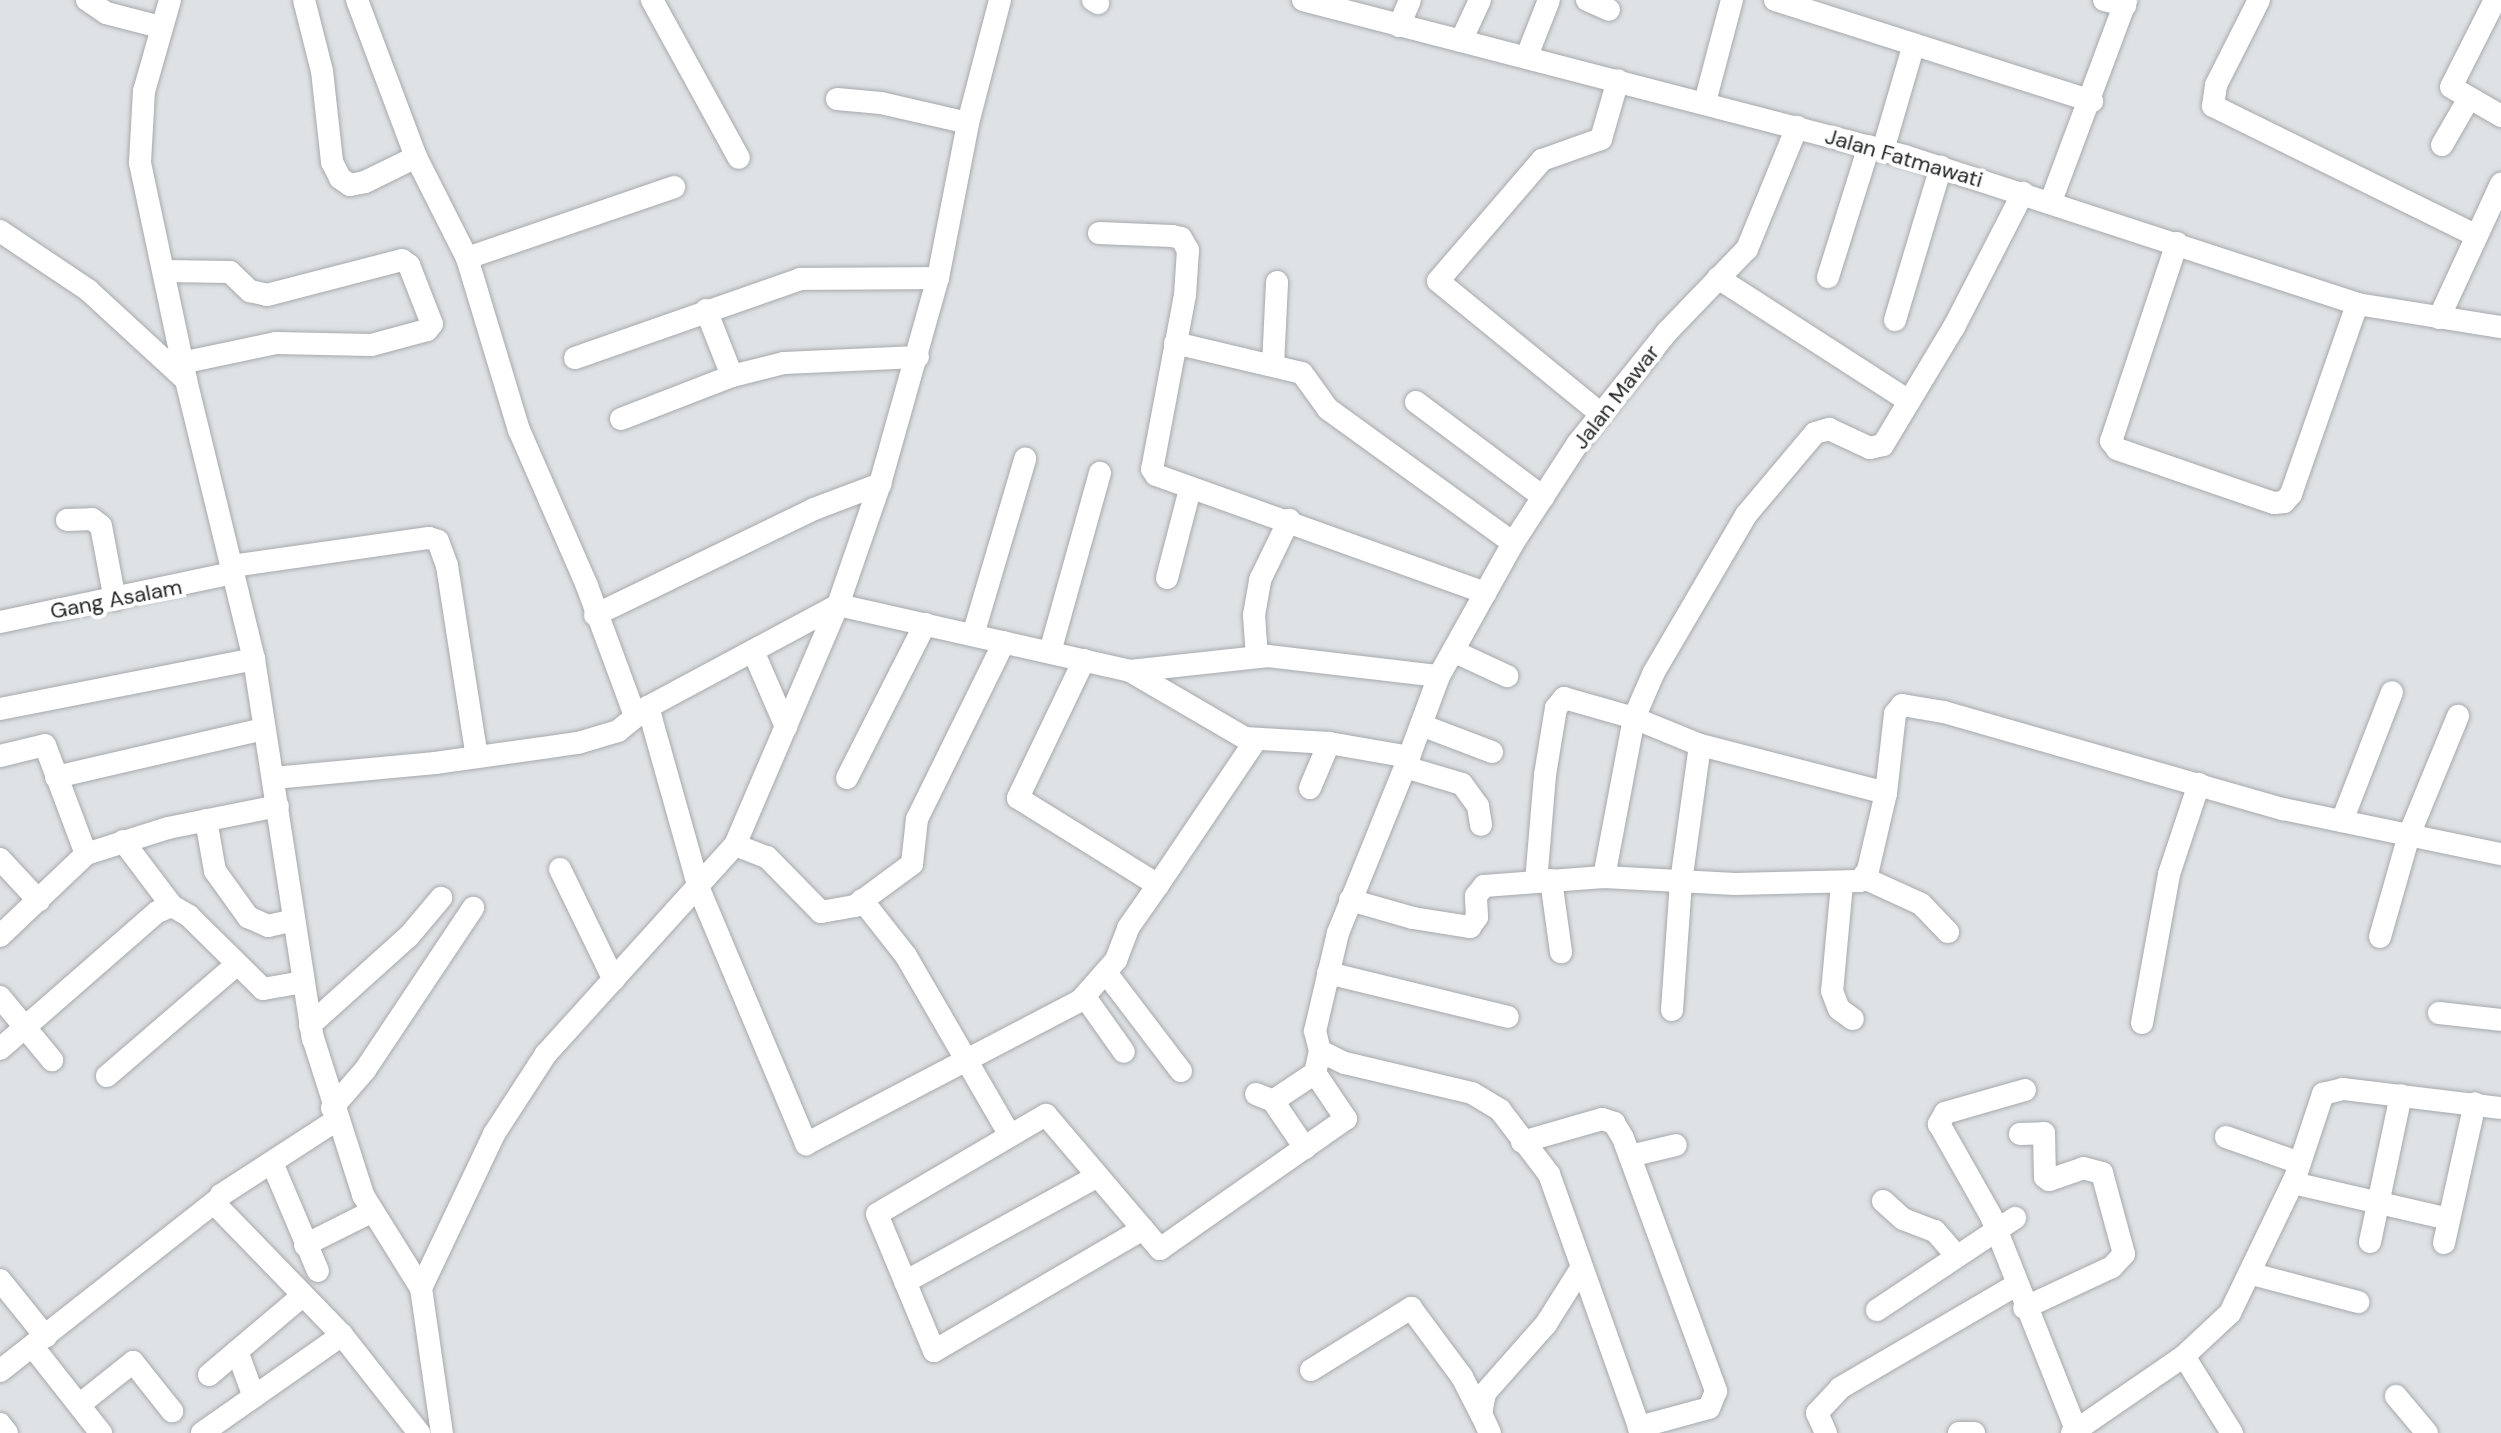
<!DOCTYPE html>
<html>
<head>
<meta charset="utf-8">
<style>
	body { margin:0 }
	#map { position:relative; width:2501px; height:1433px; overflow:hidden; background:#dfe2e5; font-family:"DM Sans",sans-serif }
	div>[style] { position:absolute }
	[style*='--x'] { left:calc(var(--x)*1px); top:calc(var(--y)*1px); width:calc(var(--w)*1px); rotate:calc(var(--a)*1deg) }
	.roads { filter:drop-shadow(0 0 2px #a7a9ac) drop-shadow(0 0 2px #a7a9ac) }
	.minor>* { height:22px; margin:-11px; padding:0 11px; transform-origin:11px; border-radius:11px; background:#fff }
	span { translate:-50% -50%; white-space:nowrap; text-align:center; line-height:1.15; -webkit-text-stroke:8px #fff; paint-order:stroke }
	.street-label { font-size:22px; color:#262728 }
</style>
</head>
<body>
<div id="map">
	<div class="roads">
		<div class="minor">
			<i style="--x:87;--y:0;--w:23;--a:34"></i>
			<i style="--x:106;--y:13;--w:56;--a:14.5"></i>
			<i style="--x:170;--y:0;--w:95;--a:105.9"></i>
			<i style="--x:144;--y:91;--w:72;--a:93.2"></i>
			<i style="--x:140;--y:163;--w:222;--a:78"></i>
			<i style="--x:186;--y:380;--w:287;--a:76.3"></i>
			<i style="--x:254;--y:659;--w:384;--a:81.2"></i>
			<i style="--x:313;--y:1038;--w:165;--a:72.3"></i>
			<i style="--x:363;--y:1195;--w:110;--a:58.1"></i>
			<i style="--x:421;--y:1288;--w:147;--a:81.8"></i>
			<i style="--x:304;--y:0;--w:73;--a:75.8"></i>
			<i style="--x:322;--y:71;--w:92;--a:83.7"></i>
			<i style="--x:332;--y:162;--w:18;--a:63"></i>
			<i style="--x:340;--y:178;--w:12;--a:35"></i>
			<i style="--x:350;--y:185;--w:15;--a:-11"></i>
			<i style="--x:365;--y:182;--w:57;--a:-26.1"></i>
			<i style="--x:357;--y:0;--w:168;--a:69.4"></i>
			<i style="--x:416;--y:157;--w:113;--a:63.2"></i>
			<i style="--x:467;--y:258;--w:180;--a:73.2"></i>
			<i style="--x:519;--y:430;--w:170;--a:66.4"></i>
			<i style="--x:587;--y:586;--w:139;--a:69.7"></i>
			<i style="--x:652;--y:0;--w:180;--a:61.2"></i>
			<i style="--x:1093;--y:0;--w:6;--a:31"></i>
			<i style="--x:1303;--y:0;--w:622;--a:14.53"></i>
			<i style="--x:1905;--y:156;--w:476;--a:18.1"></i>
			<i style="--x:2357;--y:304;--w:146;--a:9.1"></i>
			<i style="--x:1587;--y:0;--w:24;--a:24"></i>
			<i style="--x:1775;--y:0;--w:333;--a:17.7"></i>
			<i style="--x:2104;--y:0;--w:22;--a:13"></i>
			<i style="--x:2259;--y:0;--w:95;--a:116.8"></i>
			<i style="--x:2216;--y:85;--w:21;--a:98"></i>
			<i style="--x:2213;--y:106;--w:292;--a:26.2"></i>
			<i style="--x:2495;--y:0;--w:97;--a:116.8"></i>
			<i style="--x:2451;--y:87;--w:58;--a:30.1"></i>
			<i style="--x:1399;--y:26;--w:28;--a:-67"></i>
			<i style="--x:1461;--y:41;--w:45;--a:-65.1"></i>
			<i style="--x:1527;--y:56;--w:60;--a:-68.6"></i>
			<i style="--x:837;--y:99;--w:44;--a:5.2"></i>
			<i style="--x:881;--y:103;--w:89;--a:12.9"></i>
			<i style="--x:1705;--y:102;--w:106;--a:-75.2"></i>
			<i style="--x:2442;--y:145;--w:52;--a:-60"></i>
			<i style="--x:1883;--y:150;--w:110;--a:-73.7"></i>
			<i style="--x:2051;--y:201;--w:215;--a:-69.5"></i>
			<i style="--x:0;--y:231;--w:106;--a:33.8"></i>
			<i style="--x:88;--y:290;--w:133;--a:42.6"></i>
			<i style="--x:1099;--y:233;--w:73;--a:2.4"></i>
			<i style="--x:1172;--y:236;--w:9;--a:13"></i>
			<i style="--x:1181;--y:238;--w:14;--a:60"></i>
			<i style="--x:1188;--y:250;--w:45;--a:93.8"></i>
			<i style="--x:1185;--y:295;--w:177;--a:100.7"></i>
			<i style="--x:1152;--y:469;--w:7;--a:56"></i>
			<i style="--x:1156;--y:475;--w:350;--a:19.7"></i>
			<i style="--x:2177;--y:243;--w:209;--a:108.4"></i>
			<i style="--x:2111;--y:441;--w:10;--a:53"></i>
			<i style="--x:2117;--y:449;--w:166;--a:19"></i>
			<i style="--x:2274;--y:503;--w:10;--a:-6"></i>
			<i style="--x:2284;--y:502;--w:11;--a:-49"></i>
			<i style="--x:2291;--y:494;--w:201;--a:-70.8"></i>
			<i style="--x:467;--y:258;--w:219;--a:-18.9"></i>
			<i style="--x:164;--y:271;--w:66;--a:0.9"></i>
			<i style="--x:230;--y:272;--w:28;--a:44"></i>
			<i style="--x:250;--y:291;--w:17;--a:13"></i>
			<i style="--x:267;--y:295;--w:139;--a:-14.5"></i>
			<i style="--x:402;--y:260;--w:9;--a:36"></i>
			<i style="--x:409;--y:265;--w:63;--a:68.7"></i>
			<i style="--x:432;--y:324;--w:8;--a:130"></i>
			<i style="--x:427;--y:330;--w:58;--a:165"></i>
			<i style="--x:371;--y:345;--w:95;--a:-178.8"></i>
			<i style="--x:276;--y:343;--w:92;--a:168.1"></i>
			<i style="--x:1828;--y:277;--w:137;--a:-72.6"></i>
			<i style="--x:1718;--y:278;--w:227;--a:32.8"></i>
			<i style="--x:706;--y:310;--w:71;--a:68.5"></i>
			<i style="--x:2439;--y:318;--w:148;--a:-65.2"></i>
			<i style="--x:1895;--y:320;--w:160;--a:-73.3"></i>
			<i style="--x:1175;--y:343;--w:130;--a:13.3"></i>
			<i style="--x:1302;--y:373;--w:44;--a:54.2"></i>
			<i style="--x:1328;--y:409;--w:228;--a:35.9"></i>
			<i style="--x:575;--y:358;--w:238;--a:-19.3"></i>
			<i style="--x:800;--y:279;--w:138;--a:-0.4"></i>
			<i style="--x:1273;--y:365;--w:83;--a:-87.2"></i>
			<i style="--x:1416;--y:402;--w:159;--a:36.8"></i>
			<i style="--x:1601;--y:414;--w:210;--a:-140.8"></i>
			<i style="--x:1438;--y:281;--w:160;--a:-49.3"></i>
			<i style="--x:1542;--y:160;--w:63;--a:-19.6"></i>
			<i style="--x:1601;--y:139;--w:61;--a:-73.9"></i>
			<i style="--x:621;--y:419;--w:119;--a:-21.2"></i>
			<i style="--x:732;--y:376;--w:54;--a:-14"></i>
			<i style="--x:784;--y:363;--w:134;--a:-2.6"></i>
			<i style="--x:67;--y:520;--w:25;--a:-2"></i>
			<i style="--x:92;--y:519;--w:11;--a:38"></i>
			<i style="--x:101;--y:526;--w:75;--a:79.3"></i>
			<i style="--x:232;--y:566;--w:199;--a:-8.1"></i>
			<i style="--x:429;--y:538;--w:9;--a:18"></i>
			<i style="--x:438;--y:541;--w:27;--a:70"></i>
			<i style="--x:447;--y:566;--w:193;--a:81.1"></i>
			<i style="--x:1167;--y:578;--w:92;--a:-75.5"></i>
			<i style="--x:595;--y:615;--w:243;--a:-25.8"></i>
			<i style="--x:814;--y:509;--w:71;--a:-20.7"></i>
			<i style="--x:0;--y:622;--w:237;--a:-11.9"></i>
			<i style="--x:973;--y:635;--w:184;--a:-73.5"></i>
			<i style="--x:753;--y:651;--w:83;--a:66.5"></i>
			<i style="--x:1453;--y:651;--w:60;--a:24.8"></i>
			<i style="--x:1050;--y:652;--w:186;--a:-74.4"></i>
			<i style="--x:1257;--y:657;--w:42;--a:-94.1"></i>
			<i style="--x:1254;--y:615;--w:36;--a:-80"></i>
			<i style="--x:1260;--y:580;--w:67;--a:-64.2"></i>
			<i style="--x:1084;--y:660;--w:153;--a:115.6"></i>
			<i style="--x:1018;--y:798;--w:165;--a:31.9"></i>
			<i style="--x:1158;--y:885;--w:174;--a:-56"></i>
			<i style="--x:1130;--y:671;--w:139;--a:-6.2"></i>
			<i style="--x:1268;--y:656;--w:172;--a:6.7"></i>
			<i style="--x:648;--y:707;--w:189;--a:74.3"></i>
			<i style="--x:699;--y:889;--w:277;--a:67.2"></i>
			<i style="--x:806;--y:1144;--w:309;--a:-27.6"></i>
			<i style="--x:1080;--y:1001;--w:55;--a:-48.7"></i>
			<i style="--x:1116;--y:960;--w:34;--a:-69"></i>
			<i style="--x:1128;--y:928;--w:52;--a:-55.1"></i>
			<i style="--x:0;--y:709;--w:259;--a:-11.1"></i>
			<i style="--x:1421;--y:725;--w:76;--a:20.8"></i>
			<i style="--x:0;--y:756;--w:46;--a:-13.7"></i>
			<i style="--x:45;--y:745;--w:116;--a:69.4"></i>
			<i style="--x:1405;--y:767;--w:59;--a:16.6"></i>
			<i style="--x:1462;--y:784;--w:27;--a:54"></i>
			<i style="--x:1478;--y:806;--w:19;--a:81"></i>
			<i style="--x:56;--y:777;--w:213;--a:-13"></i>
			<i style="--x:274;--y:778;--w:162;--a:-5.3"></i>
			<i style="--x:435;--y:763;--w:144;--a:-8"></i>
			<i style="--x:578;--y:743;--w:42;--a:-16.7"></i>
			<i style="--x:618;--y:731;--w:38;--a:-39"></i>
			<i style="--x:648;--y:707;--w:216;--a:-28.2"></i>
			<i style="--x:838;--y:605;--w:299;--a:12.7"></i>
			<i style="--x:1130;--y:671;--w:133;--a:30.2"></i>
			<i style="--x:1245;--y:738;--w:84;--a:3.4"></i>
			<i style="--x:1329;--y:743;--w:81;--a:9.9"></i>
			<i style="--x:1409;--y:757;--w:86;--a:-69.7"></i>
			<i style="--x:1439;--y:676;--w:152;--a:-60.9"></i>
			<i style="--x:1513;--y:543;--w:119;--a:-57"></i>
			<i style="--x:1578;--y:443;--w:142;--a:-51.3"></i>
			<i style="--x:1667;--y:332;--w:115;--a:-46.1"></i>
			<i style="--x:1747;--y:249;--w:132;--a:-67.7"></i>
			<i style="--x:847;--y:778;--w:173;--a:-63.1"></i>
			<i style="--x:1310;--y:788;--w:49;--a:-67.1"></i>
			<i style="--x:1886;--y:793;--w:192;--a:-165.5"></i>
			<i style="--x:1700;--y:745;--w:71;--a:-157.8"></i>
			<i style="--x:1634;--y:718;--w:50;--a:-66.5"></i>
			<i style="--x:1654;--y:672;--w:182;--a:-59.6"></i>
			<i style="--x:1746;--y:515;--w:107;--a:-49.9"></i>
			<i style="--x:1815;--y:433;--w:15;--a:-16"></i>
			<i style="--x:1829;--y:429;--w:45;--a:24.9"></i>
			<i style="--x:1870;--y:448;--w:13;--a:-13"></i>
			<i style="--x:1883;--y:445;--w:138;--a:-59"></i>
			<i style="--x:1954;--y:327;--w:151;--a:-62.8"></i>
			<i style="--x:206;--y:820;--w:52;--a:80"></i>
			<i style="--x:215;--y:871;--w:57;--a:54.3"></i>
			<i style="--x:248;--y:917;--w:22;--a:24"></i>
			<i style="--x:268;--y:926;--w:27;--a:-13"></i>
			<i style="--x:2342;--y:821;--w:138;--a:-68.8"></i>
			<i style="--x:123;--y:841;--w:81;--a:53"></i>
			<i style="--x:735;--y:845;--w:34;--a:21"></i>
			<i style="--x:767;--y:857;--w:77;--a:45.5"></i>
			<i style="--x:821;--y:912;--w:35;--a:-10"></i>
			<i style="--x:855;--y:906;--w:71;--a:-36.4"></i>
			<i style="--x:912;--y:864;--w:45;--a:-83.7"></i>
			<i style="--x:917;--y:819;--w:197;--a:-63.8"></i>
			<i style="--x:0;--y:859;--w:57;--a:47.1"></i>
			<i style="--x:560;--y:869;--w:123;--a:64.1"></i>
			<i style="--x:1864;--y:878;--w:63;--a:24.5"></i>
			<i style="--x:1921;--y:904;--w:39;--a:46"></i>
			<i style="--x:1551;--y:880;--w:73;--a:82.1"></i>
			<i style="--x:1536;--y:882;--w:107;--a:-85.2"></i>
			<i style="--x:1545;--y:775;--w:68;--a:-80.7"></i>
			<i style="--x:1556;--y:708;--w:13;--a:-51"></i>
			<i style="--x:1564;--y:698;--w:73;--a:15.9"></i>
			<i style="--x:1634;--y:718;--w:162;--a:100.7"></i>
			<i style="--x:1842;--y:884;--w:107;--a:95.3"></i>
			<i style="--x:1832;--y:991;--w:19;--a:69"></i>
			<i style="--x:1839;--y:1009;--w:17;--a:36"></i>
			<i style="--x:862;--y:900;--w:71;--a:51.8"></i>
			<i style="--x:906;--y:956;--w:203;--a:59.9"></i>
			<i style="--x:1350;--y:900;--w:66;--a:15.9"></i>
			<i style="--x:1413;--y:918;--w:58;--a:9"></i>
			<i style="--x:1470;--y:927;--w:12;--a:-55"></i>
			<i style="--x:1477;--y:917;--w:21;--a:-93"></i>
			<i style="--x:1476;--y:896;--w:13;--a:-51"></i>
			<i style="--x:1484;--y:886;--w:120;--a:-4.3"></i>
			<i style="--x:1604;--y:877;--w:131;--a:3.1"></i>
			<i style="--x:1735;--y:884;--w:125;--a:-1.4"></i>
			<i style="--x:1860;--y:881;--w:14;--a:-54"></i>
			<i style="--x:1868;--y:870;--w:79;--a:-76.8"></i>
			<i style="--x:1886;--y:793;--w:80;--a:-83.5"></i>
			<i style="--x:1895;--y:714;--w:11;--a:-52"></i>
			<i style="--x:1902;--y:705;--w:43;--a:9.5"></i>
			<i style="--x:1944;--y:712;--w:353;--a:16"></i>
			<i style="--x:2283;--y:809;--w:223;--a:11.7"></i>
			<i style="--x:0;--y:936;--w:119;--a:-43.6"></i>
			<i style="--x:86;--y:854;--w:86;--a:-17.6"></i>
			<i style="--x:168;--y:828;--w:112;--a:-11.3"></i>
			<i style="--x:2380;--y:937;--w:106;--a:-74.1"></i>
			<i style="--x:2409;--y:835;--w:129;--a:-67.6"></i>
			<i style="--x:1328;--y:973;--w:185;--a:13.7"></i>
			<i style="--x:1107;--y:974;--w:122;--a:52.7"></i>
			<i style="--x:0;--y:997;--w:82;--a:50.5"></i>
			<i style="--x:1085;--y:997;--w:67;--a:54.7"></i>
			<i style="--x:1672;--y:1010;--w:128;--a:-86"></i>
			<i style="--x:1681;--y:882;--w:138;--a:-82.1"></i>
			<i style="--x:2439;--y:1013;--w:62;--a:6.4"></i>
			<i style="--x:2142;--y:1023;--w:151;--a:-79.7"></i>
			<i style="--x:2169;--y:874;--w:95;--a:-71.6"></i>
			<i style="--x:310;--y:1025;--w:133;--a:-42"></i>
			<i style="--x:409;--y:936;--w:50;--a:-49.9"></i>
			<i style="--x:0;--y:1049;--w:208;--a:-41.1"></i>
			<i style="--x:157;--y:912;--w:16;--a:-22"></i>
			<i style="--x:172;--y:906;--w:20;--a:30"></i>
			<i style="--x:189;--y:916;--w:104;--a:44.6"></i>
			<i style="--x:263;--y:989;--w:40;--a:-10"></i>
			<i style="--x:1320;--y:1051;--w:28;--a:26"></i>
			<i style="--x:1345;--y:1063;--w:130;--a:13.3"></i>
			<i style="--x:1472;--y:1093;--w:33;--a:31"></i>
			<i style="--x:1500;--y:1110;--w:81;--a:52.6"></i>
			<i style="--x:1549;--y:1174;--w:275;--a:70.4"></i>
			<i style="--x:107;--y:1076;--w:169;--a:-40.7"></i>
			<i style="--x:2025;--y:1090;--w:83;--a:164"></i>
			<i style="--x:1945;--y:1113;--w:13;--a:119"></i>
			<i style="--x:1939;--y:1124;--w:106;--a:60.5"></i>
			<i style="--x:1991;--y:1216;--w:230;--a:68.3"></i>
			<i style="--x:1256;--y:1094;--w:18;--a:22"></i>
			<i style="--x:1273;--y:1101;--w:50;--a:-33.7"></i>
			<i style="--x:1273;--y:1101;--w:57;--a:55.8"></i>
			<i style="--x:332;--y:1108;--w:50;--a:-49"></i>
			<i style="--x:365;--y:1070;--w:195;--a:-56.3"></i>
			<i style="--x:335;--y:1121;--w:136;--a:147"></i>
			<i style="--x:221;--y:1195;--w:11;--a:117"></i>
			<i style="--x:216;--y:1205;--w:181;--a:45.9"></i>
			<i style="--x:342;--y:1335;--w:125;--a:51.8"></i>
			<i style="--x:2020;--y:1134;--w:24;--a:-2"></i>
			<i style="--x:2044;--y:1133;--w:44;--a:88.7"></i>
			<i style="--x:2045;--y:1177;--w:5;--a:37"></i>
			<i style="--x:2049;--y:1180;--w:36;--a:-19"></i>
			<i style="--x:2083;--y:1168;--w:20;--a:15"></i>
			<i style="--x:2102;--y:1173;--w:84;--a:74.8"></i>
			<i style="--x:2124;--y:1254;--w:18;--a:133"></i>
			<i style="--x:2112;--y:1267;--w:97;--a:155"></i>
			<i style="--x:2226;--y:1137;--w:78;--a:19.4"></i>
			<i style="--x:1522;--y:1142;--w:83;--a:-16"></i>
			<i style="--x:1602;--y:1119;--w:13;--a:18"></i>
			<i style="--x:1614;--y:1123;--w:17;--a:59"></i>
			<i style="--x:1623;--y:1138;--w:270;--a:69.8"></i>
			<i style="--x:1716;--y:1391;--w:18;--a:112"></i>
			<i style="--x:1709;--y:1408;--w:73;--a:164.8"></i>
			<i style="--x:1630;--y:1156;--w:47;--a:-13.4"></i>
			<i style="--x:273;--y:1165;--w:115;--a:67"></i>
			<i style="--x:2293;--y:1183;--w:160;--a:13"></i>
			<i style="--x:1883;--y:1201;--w:27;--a:42"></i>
			<i style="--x:1903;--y:1219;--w:34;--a:21"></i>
			<i style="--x:1935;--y:1231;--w:33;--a:49"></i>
			<i style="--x:1143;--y:1229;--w:242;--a:149.7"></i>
			<i style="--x:934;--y:1351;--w:148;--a:-112.6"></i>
			<i style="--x:877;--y:1214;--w:196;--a:-30.4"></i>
			<i style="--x:1046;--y:1115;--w:176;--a:49.6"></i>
			<i style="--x:1160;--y:1249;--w:227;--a:-35"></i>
			<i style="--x:1346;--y:1119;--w:55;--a:-124"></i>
			<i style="--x:1315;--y:1073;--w:23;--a:-77"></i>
			<i style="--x:1320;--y:1051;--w:21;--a:-104"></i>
			<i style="--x:1315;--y:1031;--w:101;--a:-76.8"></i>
			<i style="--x:1338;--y:933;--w:190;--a:-68"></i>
			<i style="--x:2370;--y:1242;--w:150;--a:-78.1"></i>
			<i style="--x:2444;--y:1243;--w:143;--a:-77.5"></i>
			<i style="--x:305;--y:1245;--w:74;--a:-26.6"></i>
			<i style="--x:2252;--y:1274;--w:110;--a:14.8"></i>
			<i style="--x:0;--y:1280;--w:73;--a:51.1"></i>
			<i style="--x:905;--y:1282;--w:220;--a:-28.8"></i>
			<i style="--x:421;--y:1288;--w:170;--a:-64.6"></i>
			<i style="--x:494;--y:1134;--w:95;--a:-57"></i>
			<i style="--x:546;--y:1054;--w:282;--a:-47.9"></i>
			<i style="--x:735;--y:845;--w:261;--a:-66.8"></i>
			<i style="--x:838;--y:605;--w:128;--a:-70.9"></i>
			<i style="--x:880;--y:484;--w:214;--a:-74.3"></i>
			<i style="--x:938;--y:278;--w:158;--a:-79"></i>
			<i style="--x:968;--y:123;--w:127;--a:-75.4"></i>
			<i style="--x:1877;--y:1310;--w:166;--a:-33.7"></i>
			<i style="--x:33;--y:1347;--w:110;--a:51.7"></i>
			<i style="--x:237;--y:1351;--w:49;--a:69.7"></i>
			<i style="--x:2184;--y:1356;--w:91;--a:58.1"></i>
			<i style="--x:1311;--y:1370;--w:118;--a:-31.8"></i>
			<i style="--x:1411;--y:1308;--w:86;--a:53.5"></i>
			<i style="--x:1462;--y:1377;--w:42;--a:62.8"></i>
			<i style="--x:0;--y:1371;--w:275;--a:-38.2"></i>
			<i style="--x:209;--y:1375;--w:122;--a:-40.3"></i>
			<i style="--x:2396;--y:1396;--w:48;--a:50"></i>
			<i style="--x:79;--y:1405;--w:69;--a:-38.5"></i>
			<i style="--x:133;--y:1362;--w:63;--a:51.5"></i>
			<i style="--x:0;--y:1424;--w:11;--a:52"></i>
			<i style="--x:202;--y:1433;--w:171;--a:-35"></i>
			<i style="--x:1490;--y:1433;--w:21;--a:-115"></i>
			<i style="--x:1481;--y:1414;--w:21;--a:-79"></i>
			<i style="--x:1485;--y:1393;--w:92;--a:-48.5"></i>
			<i style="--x:1546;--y:1324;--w:64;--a:-57.8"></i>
			<i style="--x:1826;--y:1433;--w:22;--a:-114"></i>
			<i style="--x:1817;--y:1413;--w:34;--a:-47"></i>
			<i style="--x:1840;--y:1388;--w:204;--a:-30.3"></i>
			<i style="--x:1959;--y:1433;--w:15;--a:0"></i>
			<i style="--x:2072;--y:1433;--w:136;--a:-34.5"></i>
			<i style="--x:2184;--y:1356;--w:63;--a:-43.1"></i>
			<i style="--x:2230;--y:1313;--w:150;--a:-64.3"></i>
			<i style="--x:2295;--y:1178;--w:89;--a:-71.6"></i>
			<i style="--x:2323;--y:1094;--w:21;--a:-14"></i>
			<i style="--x:2343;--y:1089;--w:159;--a:6.9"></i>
		</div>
	</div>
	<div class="street-label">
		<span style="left:1904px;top:158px;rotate:16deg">Jalan Fatmawati</span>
		<span style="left:1616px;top:397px;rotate:-52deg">Jalan Mawar</span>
		<span style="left:116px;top:599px;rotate:-11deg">Gang Asalam</span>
	</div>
</div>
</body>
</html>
